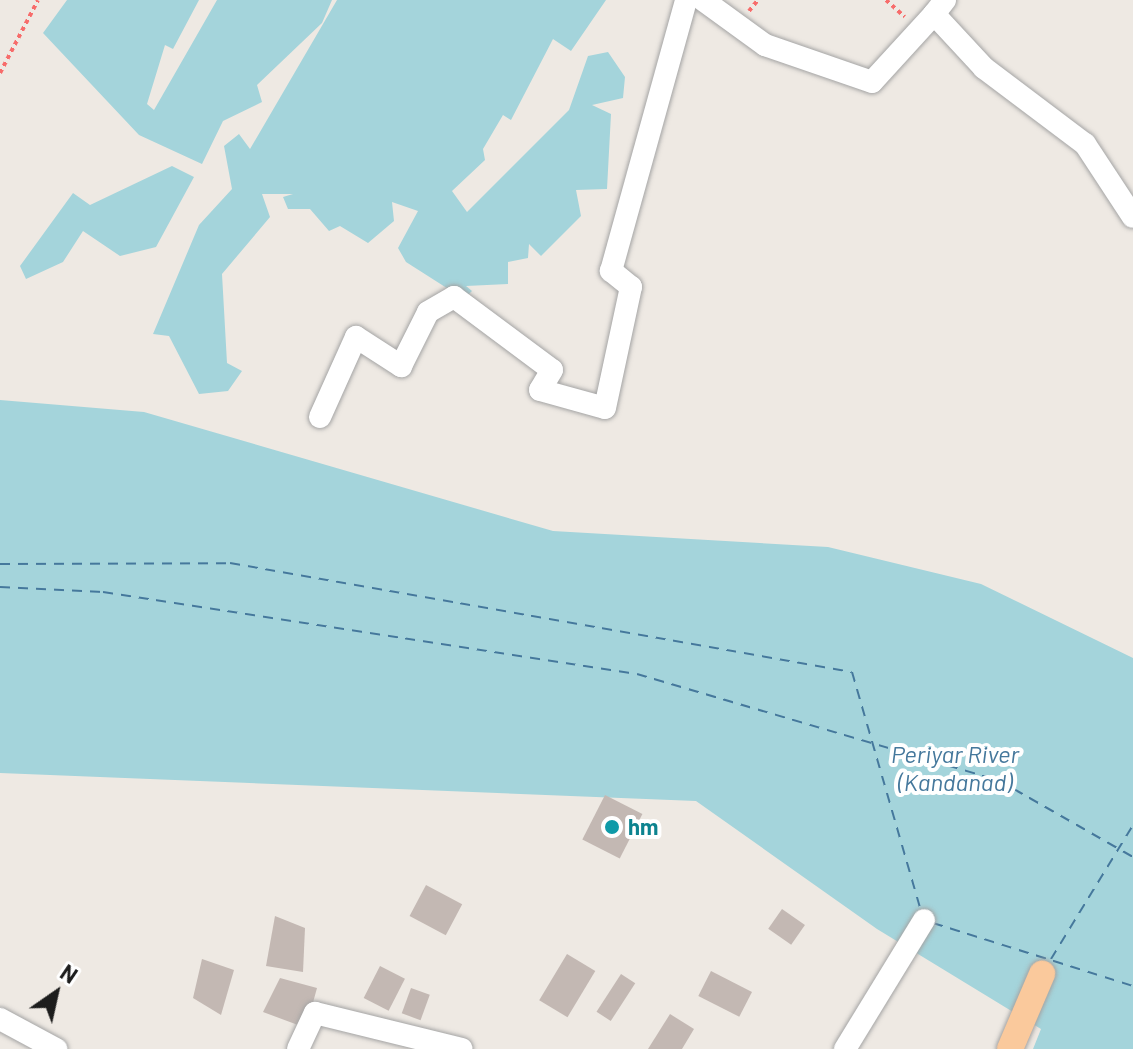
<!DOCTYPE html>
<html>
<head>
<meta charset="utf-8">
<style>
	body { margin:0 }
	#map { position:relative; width:1133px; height:1049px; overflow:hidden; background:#eee9e3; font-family:Barlow,sans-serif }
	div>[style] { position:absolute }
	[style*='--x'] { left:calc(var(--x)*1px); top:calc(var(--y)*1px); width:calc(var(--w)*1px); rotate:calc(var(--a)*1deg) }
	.water>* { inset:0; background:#a4d4db }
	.ferry>* { height:2px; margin-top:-1px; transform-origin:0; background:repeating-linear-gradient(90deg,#45789c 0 10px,transparent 0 18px) }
	.building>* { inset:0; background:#c3b8b3; transform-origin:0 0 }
	.path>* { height:4px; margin-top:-2px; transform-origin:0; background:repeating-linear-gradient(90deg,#f76c6b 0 4px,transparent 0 8px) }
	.roads { filter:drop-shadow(0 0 2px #a4a4a4) drop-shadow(0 0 2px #a4a4a4) }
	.minor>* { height:22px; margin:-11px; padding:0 11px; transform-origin:11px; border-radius:11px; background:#fff }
	.major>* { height:26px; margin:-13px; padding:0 13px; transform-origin:13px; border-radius:13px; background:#fac99c }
	.dots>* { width:22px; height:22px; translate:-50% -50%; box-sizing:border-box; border:4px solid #fff; border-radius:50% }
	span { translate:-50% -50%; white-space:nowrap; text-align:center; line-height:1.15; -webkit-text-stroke:8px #fff; paint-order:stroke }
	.culture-label { font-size:22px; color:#0d838f; font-weight:700 }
	.left { translate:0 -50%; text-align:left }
	.water-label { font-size:24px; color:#45789c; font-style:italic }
	.north { position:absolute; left:16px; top:953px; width:80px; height:80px; -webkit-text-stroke:6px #fff; paint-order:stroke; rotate:34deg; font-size:22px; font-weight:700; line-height:32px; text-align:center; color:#1d1d1d }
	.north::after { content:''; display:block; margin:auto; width:28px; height:36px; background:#1d1d1d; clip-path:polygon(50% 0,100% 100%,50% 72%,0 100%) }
</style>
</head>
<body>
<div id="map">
	<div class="water">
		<i style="clip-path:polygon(67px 0,199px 0,173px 49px,165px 45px,147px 104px,154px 110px,217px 0,332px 0,322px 23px,257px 85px,262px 102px,223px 121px,202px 164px,139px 135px,43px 33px)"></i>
		<i style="clip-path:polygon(337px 0,606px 0,571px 51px,553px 39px,511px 120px,503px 115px,483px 149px,485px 160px,452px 191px,467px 212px,569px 110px,588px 56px,608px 52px,625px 77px,623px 98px,592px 105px,611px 114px,607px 189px,576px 190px,581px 216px,541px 256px,529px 244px,528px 258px,508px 262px,508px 284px,466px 286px,472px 291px,464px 299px,406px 262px,398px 248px,418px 211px,392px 202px,394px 221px,368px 243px,340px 226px,329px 231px,310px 209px,288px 209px,283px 197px,293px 194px,262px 194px,270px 217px,222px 274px,227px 363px,242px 371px,228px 391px,199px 394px,169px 336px,153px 334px,199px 225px,232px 189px,224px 146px,239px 134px,250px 149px)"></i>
		<i style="clip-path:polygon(172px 166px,194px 177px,156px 247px,120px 256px,83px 231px,63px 262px,26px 279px,20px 266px,73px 193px,90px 205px)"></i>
		<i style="clip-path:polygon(0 400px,144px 412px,553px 531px,828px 547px,981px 584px,1133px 658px,1133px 1049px,1033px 1049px,1041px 1029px,877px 929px,696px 801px,0 773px)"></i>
	</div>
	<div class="ferry">
		<i style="--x:0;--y:564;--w:230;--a:-0.2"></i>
		<i style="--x:230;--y:563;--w:631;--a:9.94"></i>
		<i style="--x:852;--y:672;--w:249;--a:73.9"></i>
		<i style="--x:0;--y:587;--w:103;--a:2.8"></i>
		<i style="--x:103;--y:592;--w:540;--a:8.73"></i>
		<i style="--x:637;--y:674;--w:376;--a:16.4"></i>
		<i style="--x:998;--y:780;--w:155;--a:29.7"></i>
		<i style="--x:933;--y:923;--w:210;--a:17.5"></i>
		<i style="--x:1051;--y:959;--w:157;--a:-58.5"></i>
	</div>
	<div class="building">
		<i style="left:605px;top:795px;width:42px;height:50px;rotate:27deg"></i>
		<i style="left:426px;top:885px;width:41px;height:35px;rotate:28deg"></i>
		<i style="left:782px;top:909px;width:28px;height:24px;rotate:35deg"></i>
		<i style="clip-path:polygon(275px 916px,305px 928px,303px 972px,266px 966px)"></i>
		<i style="left:567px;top:954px;width:33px;height:54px;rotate:31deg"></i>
		<i style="clip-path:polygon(202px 959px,234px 970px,221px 1015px,193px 998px)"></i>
		<i style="left:380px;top:966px;width:28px;height:36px;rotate:27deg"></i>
		<i style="left:711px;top:971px;width:46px;height:28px;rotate:27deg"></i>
		<i style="left:621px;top:974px;width:17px;height:45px;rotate:33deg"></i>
		<i style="clip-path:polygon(280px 978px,317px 988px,306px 1028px,263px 1012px)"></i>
		<i style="left:411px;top:988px;width:20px;height:27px;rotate:20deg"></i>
		<i style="clip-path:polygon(670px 1014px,694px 1029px,682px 1049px,648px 1049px)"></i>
	</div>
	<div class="path">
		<i style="--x:886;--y:0;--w:25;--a:42"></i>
		<i style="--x:749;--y:11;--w:14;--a:-51"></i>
		<i style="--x:0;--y:73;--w:82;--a:-62.5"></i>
	</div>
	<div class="roads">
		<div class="minor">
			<i style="--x:703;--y:0;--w:77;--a:36"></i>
			<i style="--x:765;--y:45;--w:113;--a:19.1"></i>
			<i style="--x:872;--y:82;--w:92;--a:-47.6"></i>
			<i style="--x:945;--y:0;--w:18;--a:128"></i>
			<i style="--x:934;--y:14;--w:74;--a:47.2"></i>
			<i style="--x:984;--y:68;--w:126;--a:37"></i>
			<i style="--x:1085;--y:144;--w:87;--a:56.7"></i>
			<i style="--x:320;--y:417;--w:88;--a:-65.8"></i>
			<i style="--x:356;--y:337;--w:54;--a:32.8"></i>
			<i style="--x:401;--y:366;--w:60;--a:-63.4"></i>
			<i style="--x:428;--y:312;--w:30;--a:-30"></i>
			<i style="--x:454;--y:297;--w:122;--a:36.7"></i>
			<i style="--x:552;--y:370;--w:23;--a:121"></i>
			<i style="--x:540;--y:390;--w:67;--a:15.5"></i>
			<i style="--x:605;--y:408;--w:124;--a:-77.9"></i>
			<i style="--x:631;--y:287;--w:26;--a:-141"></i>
			<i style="--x:611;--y:271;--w:281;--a:-74.5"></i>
			<i style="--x:0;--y:1019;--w:64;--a:28.2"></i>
			<i style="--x:298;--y:1049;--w:40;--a:-65"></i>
			<i style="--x:315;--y:1013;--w:151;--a:13.8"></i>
			<i style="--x:845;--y:1049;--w:151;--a:-58.5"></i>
		</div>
		<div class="major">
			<i style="--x:1010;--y:1049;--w:82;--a:-66.9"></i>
		</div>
	</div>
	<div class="dots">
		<i style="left:612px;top:827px;background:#0f9aa8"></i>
	</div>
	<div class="culture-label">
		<span class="left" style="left:628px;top:827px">hm</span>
	</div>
	<div class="water-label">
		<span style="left:955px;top:768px">Periyar River<br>(Kandanad)</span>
	</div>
	<div class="north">N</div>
</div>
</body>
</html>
